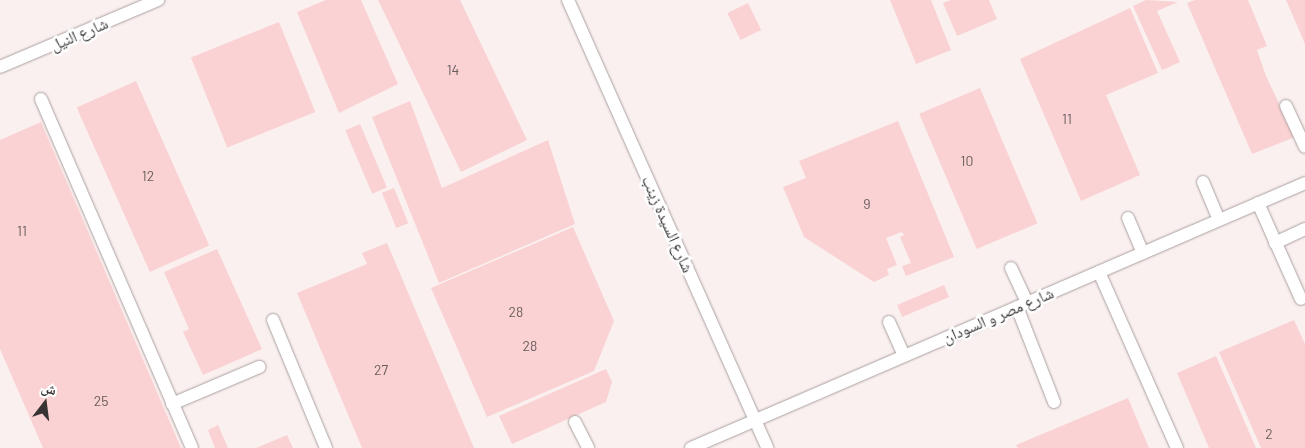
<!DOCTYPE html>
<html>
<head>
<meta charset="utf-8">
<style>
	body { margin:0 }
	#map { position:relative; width:1305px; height:448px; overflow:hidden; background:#fbf0f0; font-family:Barlow,"Noto Naskh Arabic",sans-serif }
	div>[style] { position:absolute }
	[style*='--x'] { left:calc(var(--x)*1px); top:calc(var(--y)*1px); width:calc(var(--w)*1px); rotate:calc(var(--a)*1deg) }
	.building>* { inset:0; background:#fad2d3; transform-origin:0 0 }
	.roads { filter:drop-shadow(0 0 1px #aaa0a0) drop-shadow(0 0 1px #aaa0a0) }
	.service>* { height:12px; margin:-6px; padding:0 6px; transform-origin:6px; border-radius:6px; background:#fff }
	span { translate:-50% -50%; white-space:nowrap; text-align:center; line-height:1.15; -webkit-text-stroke:5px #fff; paint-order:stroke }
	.number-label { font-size:14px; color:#685c5c }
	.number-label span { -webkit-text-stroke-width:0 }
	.street-label { font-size:16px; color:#383434 }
	.north { position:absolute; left:20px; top:378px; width:50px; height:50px; -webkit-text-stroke:4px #fff; paint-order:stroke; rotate:15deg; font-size:14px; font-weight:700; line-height:20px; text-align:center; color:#383434 }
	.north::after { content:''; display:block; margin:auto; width:18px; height:22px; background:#383434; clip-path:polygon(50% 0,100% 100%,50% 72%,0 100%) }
</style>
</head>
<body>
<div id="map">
	<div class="building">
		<i style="clip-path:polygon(326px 0,361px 0,398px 84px,339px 113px,297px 12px)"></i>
		<i style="clip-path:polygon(378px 0,460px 0,527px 140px,461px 172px)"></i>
		<i style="clip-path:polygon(890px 0,931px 0,951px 50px,916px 64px)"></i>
		<i style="clip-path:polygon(951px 0,989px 0,997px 19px,957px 36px,943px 3px)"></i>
		<i style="clip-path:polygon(1146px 0,1178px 2px,1157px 11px,1180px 62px,1162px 70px,1133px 6px)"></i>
		<i style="clip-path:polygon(1195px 0,1248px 0,1267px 46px,1257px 50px,1266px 76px,1295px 137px,1252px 154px,1187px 3px)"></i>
		<i style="clip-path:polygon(1286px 0,1305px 0,1305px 44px)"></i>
		<i style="left:748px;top:3px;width:30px;height:23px;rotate:64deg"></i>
		<i style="clip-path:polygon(1130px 8px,1158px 73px,1106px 95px,1140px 175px,1081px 201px,1020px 59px)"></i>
		<i style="left:279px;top:22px;width:97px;height:95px;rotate:68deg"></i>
		<i style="left:136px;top:81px;width:180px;height:65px;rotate:66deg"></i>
		<i style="left:980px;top:88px;width:147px;height:66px;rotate:67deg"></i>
		<i style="clip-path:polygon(410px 101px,442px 188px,548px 140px,575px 224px,439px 283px,372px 117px)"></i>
		<i style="clip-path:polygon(898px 121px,954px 257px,906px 276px,902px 266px,911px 263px,900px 237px,904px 235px,902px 232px,886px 238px,897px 265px,887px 269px,889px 275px,874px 282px,804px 237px,783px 187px,806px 178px,799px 161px)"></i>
		<i style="clip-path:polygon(41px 122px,181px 448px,43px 448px,0 349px,0 140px)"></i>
		<i style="left:360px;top:124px;width:69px;height:16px;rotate:67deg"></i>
		<i style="left:394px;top:188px;width:38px;height:13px;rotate:68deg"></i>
		<i style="clip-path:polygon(573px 227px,614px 321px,594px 371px,487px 417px,431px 288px)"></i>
		<i style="clip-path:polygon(387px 243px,474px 448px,362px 448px,297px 293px,367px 264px,362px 253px)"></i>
		<i style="clip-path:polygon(217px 249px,262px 349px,203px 375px,183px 332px,189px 329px,164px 272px)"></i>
		<i style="left:944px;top:285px;width:13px;height:51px;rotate:67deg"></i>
		<i style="clip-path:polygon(1294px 320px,1305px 344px,1305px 448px,1261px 448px,1219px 352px)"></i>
		<i style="clip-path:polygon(1216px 356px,1256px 448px,1209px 448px,1177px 373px)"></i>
		<i style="clip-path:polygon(606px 369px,612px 382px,606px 402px,512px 444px,499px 416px)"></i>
		<i style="clip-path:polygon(1128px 398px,1149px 448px,1018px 448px,1016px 445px)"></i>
		<i style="clip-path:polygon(218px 425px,228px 448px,215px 448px,208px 430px)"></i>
		<i style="clip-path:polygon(287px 435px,293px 448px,256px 448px)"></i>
	</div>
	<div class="roads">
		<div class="service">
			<i style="--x:568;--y:0;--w:490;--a:66"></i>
			<i style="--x:0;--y:67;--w:172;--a:-23"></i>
			<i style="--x:41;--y:99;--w:380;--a:66.6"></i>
			<i style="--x:1286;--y:106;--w:45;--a:65.1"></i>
			<i style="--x:1203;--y:182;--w:41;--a:67.2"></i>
			<i style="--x:1258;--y:203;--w:105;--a:65.9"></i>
			<i style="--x:1128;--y:218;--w:38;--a:67"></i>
			<i style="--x:1275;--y:243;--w:33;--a:-25"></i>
			<i style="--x:1011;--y:268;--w:38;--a:65"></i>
			<i style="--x:1099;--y:272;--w:193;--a:66.1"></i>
			<i style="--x:1017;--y:307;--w:102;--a:68.7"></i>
			<i style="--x:273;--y:320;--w:139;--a:67.5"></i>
			<i style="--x:889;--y:322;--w:37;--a:66"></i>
			<i style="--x:172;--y:404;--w:95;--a:-23"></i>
			<i style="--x:575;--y:422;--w:29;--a:63"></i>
			<i style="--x:691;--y:448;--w:669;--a:-23.34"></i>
		</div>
	</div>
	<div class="number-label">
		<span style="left:453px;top:70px">14</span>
		<span style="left:1067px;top:119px">11</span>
		<span style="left:967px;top:161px">10</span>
		<span style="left:148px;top:176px">12</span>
		<span style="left:867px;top:204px">9</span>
		<span style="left:22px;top:231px">11</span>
		<span style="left:516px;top:312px">28</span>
		<span style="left:530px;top:346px">28</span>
		<span style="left:381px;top:370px">27</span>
		<span style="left:101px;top:401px">25</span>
		<span style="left:1269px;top:434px">2</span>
	</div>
	<div class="street-label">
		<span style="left:79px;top:34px;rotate:-23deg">شارع النيل</span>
		<span style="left:668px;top:224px;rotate:66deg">شارع السيدة زينب</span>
		<span style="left:998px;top:315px;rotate:-23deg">شارع مصر و السودان</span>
	</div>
	<div class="north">ش</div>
</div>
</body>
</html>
